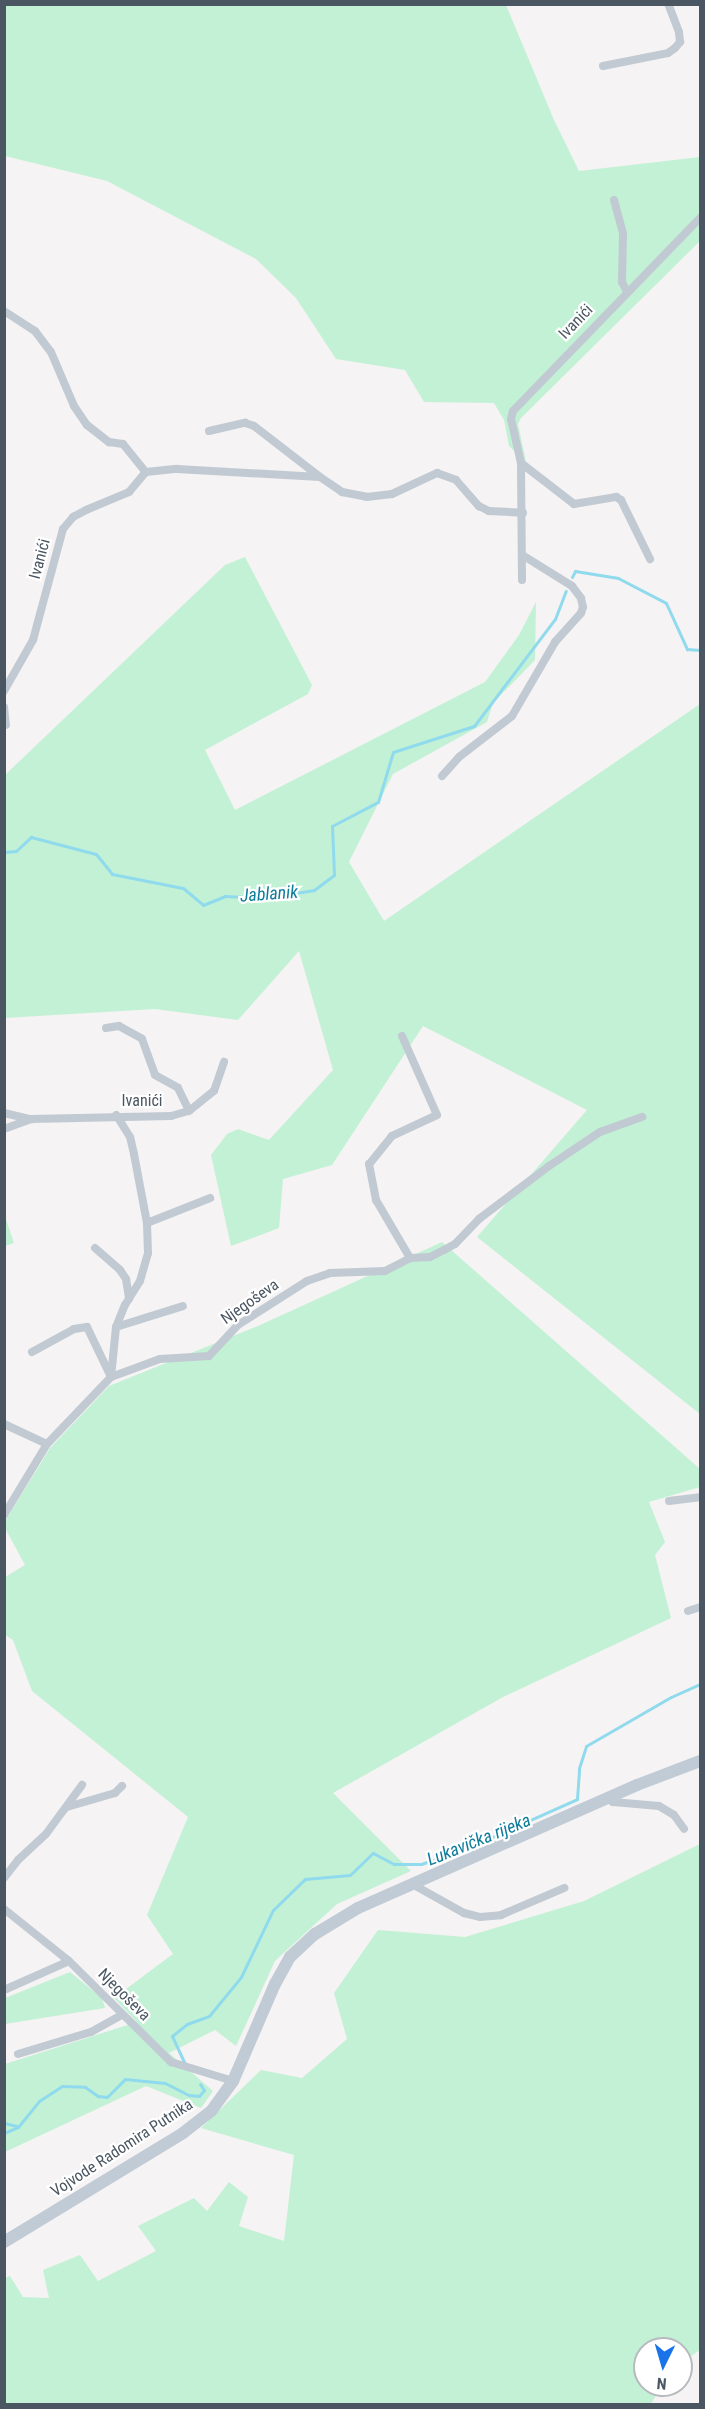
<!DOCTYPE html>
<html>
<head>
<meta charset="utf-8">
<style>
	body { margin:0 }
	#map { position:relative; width:705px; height:2409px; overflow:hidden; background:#f5f3f3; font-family:"Roboto Condensed",sans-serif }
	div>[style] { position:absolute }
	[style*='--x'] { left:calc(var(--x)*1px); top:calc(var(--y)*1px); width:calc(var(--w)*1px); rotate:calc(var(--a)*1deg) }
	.green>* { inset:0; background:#c3f1d5 }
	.stream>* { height:3px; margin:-1.5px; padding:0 1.5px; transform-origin:1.5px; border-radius:1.5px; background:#90daee }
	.street>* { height:8px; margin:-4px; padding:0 4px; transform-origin:4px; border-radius:4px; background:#c1cad2 }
	.secondary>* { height:12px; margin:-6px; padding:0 6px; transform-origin:6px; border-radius:6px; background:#c1cbd6 }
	span { translate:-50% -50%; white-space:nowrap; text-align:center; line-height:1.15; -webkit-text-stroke:4.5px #fff; paint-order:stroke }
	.street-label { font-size:16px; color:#4a5661 }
	.water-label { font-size:18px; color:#0c7c9b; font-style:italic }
	.frame { position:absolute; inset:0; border:6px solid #4a5661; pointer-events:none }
	.north { position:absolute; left:633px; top:2337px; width:60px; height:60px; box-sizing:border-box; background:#fff; border:2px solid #b7bbc0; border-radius:50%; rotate:185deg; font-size:16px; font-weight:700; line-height:24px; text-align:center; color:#4a5661 }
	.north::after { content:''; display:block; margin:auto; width:21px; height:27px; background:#1a73e8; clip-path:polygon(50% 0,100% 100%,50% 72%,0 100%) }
</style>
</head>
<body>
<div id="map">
	<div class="green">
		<i style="clip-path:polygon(5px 5px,506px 5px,554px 120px,579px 171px,700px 157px,700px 241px,521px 418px,518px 424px,526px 462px,509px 446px,504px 420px,494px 403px,424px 402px,405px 370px,336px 359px,296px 298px,256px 259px,107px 181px,5px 156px)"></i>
		<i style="clip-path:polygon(245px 557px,312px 685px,308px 694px,205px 750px,235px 810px,485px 682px,519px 635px,536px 602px,535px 660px,493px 703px,487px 722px,393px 774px,349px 862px,384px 921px,700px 704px,700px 1414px,477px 1237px,587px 1110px,423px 1026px,332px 1165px,283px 1179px,279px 1228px,231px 1246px,211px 1155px,227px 1134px,238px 1129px,269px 1140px,333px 1070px,299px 951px,238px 1020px,155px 1009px,5px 1018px,5px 775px,225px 565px)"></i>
		<i style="clip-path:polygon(5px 1216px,14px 1243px,5px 1246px,4px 1246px)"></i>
		<i style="clip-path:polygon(442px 1242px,700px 1469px,700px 1487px,649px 1502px,665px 1542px,655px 1555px,671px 1618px,503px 1697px,333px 1793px,411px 1871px,337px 1904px,275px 1961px,236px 2046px,215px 2030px,169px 2053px,213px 2091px,201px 2108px,146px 2086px,5px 2152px,5px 2064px,137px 2022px,114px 1998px,173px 1954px,147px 1915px,188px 1817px,32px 1691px,13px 1640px,5px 1635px,5px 1577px,25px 1565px,5px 1528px,4px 1523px,50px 1448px,109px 1386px,258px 1326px)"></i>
		<i style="clip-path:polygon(700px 1844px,700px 2350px,681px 2363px,681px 2349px,645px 2349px,645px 2385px,662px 2385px,651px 2404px,5px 2404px,4px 2278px,10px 2276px,23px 2297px,49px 2298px,43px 2270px,80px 2255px,98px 2281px,156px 2251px,138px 2226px,194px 2198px,207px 2211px,229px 2182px,248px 2197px,239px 2226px,284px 2241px,294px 2155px,201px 2128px,261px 2070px,302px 2078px,347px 2039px,334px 1993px,378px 1930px,465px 1937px,584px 1901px)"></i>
		<i style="clip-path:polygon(70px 1972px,102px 1998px,105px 2008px,5px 2024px,5px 1998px)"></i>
	</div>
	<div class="stream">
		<i style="--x:572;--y:577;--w:7;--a:-63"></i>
		<i style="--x:575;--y:571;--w:44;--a:9.2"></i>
		<i style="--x:618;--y:578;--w:54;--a:27.5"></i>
		<i style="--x:666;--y:603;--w:51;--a:65.5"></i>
		<i style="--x:687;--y:649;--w:13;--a:4"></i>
		<i style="--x:4;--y:852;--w:12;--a:-5"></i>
		<i style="--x:16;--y:851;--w:21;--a:-43"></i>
		<i style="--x:31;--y:837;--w:67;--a:14.7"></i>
		<i style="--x:96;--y:854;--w:26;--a:51"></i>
		<i style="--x:112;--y:874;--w:72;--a:11.2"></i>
		<i style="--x:183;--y:888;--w:26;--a:40"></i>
		<i style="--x:203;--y:905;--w:24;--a:-22"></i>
		<i style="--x:225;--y:896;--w:39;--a:3"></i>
		<i style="--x:264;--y:898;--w:51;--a:-9.1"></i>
		<i style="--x:314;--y:890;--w:25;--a:-37"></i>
		<i style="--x:334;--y:875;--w:49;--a:-92.3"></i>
		<i style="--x:332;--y:826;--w:52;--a:-27.6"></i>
		<i style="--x:378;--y:802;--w:52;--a:-73.3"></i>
		<i style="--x:393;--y:752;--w:85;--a:-17.8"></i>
		<i style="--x:474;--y:726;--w:134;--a:-52.9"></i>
		<i style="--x:555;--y:619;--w:30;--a:-69"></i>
		<i style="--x:185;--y:2064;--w:31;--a:-115"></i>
		<i style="--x:172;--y:2036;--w:19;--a:-39"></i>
		<i style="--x:187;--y:2024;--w:23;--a:-20"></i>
		<i style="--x:209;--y:2016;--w:50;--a:-50.6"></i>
		<i style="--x:241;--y:1977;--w:74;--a:-64.5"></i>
		<i style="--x:273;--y:1910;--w:45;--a:-44.1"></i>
		<i style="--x:305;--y:1879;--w:45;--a:-5.1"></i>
		<i style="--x:350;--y:1875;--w:32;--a:-44"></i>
		<i style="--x:373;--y:1853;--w:24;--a:28"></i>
		<i style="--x:394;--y:1864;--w:27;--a:0"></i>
		<i style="--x:421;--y:1864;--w:42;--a:-18"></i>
		<i style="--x:461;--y:1851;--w:127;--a:-24.1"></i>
		<i style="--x:577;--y:1799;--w:31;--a:-86"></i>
		<i style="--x:579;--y:1768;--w:23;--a:-72"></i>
		<i style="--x:586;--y:1746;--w:98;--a:-30"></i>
		<i style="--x:671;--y:1697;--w:32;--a:-24"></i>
		<i style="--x:4;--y:2123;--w:13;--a:13"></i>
		<i style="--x:4;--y:2133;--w:15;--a:-23"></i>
		<i style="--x:18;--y:2127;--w:33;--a:-51"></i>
		<i style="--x:39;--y:2101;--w:27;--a:-33"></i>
		<i style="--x:62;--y:2086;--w:23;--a:2"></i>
		<i style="--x:85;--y:2087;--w:16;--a:35"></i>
		<i style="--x:98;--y:2096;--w:9;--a:6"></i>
		<i style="--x:107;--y:2097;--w:25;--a:-45"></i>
		<i style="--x:125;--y:2079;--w:40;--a:5.7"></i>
		<i style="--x:165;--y:2083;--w:27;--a:27"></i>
		<i style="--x:189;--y:2095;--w:10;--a:6"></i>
		<i style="--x:199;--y:2096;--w:8;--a:-50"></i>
		<i style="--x:204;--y:2090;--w:7;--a:-124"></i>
	</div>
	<div class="street">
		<i style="--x:603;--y:66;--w:66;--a:-11.3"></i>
		<i style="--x:668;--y:53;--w:9;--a:-36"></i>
		<i style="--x:675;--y:48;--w:8;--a:-50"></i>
		<i style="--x:680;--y:42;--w:10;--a:-96"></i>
		<i style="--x:679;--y:32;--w:30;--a:-111"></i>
		<i style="--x:614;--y:200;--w:35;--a:75"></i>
		<i style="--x:623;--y:234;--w:48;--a:91.2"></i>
		<i style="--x:622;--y:282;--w:11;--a:63"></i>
		<i style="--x:4;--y:311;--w:37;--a:33"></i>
		<i style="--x:35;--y:331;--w:26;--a:53"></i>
		<i style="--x:51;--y:352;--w:59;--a:66.9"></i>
		<i style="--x:74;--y:406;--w:23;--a:56"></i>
		<i style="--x:87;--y:425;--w:28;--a:38"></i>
		<i style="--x:109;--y:442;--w:14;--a:8"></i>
		<i style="--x:123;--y:444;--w:36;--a:51"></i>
		<i style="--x:209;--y:431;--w:37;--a:-13"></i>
		<i style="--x:245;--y:423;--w:9;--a:18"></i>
		<i style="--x:254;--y:426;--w:83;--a:37.7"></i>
		<i style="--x:521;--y:463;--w:67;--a:37.7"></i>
		<i style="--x:574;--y:504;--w:43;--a:-9.5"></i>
		<i style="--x:616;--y:497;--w:6;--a:31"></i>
		<i style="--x:621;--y:500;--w:66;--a:63.8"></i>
		<i style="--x:522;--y:580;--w:117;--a:-90.5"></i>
		<i style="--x:521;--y:463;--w:45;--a:-102.8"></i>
		<i style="--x:511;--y:419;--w:8;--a:-76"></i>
		<i style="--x:513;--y:411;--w:269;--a:-45.9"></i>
		<i style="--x:4;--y:691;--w:59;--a:-60.4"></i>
		<i style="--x:33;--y:640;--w:115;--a:-74.9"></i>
		<i style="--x:63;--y:529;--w:16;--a:-50"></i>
		<i style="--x:73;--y:517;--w:15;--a:-28"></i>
		<i style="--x:86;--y:510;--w:47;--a:-22.7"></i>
		<i style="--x:129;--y:492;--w:26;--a:-50"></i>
		<i style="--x:146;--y:472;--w:31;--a:-6"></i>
		<i style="--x:177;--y:469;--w:143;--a:3.2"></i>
		<i style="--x:320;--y:477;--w:27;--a:34"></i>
		<i style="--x:342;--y:492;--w:25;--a:11"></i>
		<i style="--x:367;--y:497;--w:25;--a:-7"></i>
		<i style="--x:392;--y:494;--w:50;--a:-25"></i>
		<i style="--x:437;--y:473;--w:20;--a:20"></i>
		<i style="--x:456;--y:480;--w:35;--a:49"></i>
		<i style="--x:479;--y:506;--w:11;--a:27"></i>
		<i style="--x:489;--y:511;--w:34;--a:3"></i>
		<i style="--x:4;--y:707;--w:18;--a:84"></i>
		<i style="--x:442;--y:776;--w:25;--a:-48"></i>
		<i style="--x:459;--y:757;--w:67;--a:-37.7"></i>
		<i style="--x:512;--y:716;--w:86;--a:-59.8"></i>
		<i style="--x:555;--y:642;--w:39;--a:-48"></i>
		<i style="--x:581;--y:613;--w:6;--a:-72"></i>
		<i style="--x:583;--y:607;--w:9;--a:-103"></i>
		<i style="--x:581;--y:598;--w:15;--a:-127"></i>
		<i style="--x:572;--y:586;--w:57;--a:-148"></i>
		<i style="--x:106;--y:1028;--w:13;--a:-9"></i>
		<i style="--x:119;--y:1026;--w:26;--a:29"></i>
		<i style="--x:142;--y:1039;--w:38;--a:70"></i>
		<i style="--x:155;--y:1075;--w:26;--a:29"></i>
		<i style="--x:178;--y:1088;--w:25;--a:64"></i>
		<i style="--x:402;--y:1036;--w:86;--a:66.1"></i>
		<i style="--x:437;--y:1115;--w:50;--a:155"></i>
		<i style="--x:392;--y:1136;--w:36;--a:129"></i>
		<i style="--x:369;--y:1164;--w:37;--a:79"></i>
		<i style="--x:376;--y:1200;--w:67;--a:59.6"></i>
		<i style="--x:4;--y:1113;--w:28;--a:13"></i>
		<i style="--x:31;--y:1119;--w:140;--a:-1.2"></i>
		<i style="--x:171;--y:1116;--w:19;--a:-16"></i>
		<i style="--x:189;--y:1111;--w:32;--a:-39"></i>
		<i style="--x:214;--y:1091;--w:31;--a:-71"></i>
		<i style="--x:4;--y:1129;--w:29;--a:-20"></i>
		<i style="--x:147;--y:1223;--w:68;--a:-21.6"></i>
		<i style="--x:95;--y:1248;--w:33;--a:41"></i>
		<i style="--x:120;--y:1270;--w:11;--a:56"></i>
		<i style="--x:126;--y:1279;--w:20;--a:81"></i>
		<i style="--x:116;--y:1327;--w:70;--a:-17.4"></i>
		<i style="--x:32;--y:1352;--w:48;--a:-28.7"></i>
		<i style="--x:74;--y:1329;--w:13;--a:-9"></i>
		<i style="--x:87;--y:1327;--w:55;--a:64.4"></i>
		<i style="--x:111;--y:1377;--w:50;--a:-84.3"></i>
		<i style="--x:116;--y:1327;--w:24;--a:-68"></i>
		<i style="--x:125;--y:1305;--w:28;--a:-58"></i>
		<i style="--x:140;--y:1281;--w:29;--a:-74"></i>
		<i style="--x:148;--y:1253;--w:30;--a:-92"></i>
		<i style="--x:147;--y:1223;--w:70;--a:-100.7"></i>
		<i style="--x:134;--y:1154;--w:17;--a:-103"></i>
		<i style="--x:130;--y:1137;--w:26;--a:-122"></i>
		<i style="--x:4;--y:1424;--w:47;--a:24.9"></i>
		<i style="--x:669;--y:1501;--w:31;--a:-7"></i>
		<i style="--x:4;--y:1515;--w:83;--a:-58.8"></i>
		<i style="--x:47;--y:1444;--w:93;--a:-46.3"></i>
		<i style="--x:111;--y:1377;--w:52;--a:-20.2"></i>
		<i style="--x:160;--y:1359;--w:49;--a:-3.5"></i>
		<i style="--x:209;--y:1356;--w:42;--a:-46.9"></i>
		<i style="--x:238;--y:1325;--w:82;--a:-32.5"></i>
		<i style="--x:307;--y:1281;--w:24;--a:-19"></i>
		<i style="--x:330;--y:1273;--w:55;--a:-2.1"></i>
		<i style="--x:385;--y:1271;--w:28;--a:-27"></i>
		<i style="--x:410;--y:1258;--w:20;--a:-3"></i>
		<i style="--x:430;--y:1257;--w:16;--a:-27"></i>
		<i style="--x:444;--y:1250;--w:13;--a:-29"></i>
		<i style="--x:455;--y:1244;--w:35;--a:-46"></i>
		<i style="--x:479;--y:1219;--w:88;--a:-37.1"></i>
		<i style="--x:549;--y:1166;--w:61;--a:-33.7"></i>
		<i style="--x:600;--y:1132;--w:45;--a:-19.7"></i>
		<i style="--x:688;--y:1611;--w:13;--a:-18"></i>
		<i style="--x:607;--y:1798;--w:7;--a:34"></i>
		<i style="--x:613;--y:1802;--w:46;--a:5"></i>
		<i style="--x:659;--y:1806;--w:17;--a:31"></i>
		<i style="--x:674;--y:1815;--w:17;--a:54"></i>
		<i style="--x:67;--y:1807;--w:50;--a:-16.3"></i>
		<i style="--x:115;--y:1793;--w:10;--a:-45"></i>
		<i style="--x:4;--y:1878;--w:23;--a:-52"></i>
		<i style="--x:18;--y:1860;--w:38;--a:-43"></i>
		<i style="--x:46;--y:1834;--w:61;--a:-53.7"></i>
		<i style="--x:412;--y:1884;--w:60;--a:29.1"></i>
		<i style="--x:464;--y:1913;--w:16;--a:14"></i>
		<i style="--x:480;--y:1917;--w:21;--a:-5"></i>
		<i style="--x:501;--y:1915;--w:69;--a:-23.2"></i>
		<i style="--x:4;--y:1909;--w:83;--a:38.7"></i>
		<i style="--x:69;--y:1961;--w:144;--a:44.7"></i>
		<i style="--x:171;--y:2062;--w:65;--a:17"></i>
		<i style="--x:4;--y:1990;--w:71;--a:-24"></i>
		<i style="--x:18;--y:2054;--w:76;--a:-16.8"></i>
		<i style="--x:91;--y:2032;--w:35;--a:-29"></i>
	</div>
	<div class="secondary">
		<i style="--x:4;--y:2242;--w:210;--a:-31.3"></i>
		<i style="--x:183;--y:2133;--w:37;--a:-38"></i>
		<i style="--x:212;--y:2110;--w:36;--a:-54"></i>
		<i style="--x:233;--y:2081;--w:106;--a:-66.6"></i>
		<i style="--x:275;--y:1984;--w:31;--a:-61"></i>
		<i style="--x:290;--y:1957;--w:34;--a:-43"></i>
		<i style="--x:315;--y:1934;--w:50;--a:-31.2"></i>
		<i style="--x:358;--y:1908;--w:305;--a:-23.8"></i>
		<i style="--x:637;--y:1785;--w:67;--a:-20.9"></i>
	</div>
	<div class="street-label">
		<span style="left:576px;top:322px;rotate:-46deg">Ivanići</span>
		<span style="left:40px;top:559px;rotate:-75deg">Ivanići</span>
		<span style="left:142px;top:1101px">Ivanići</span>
		<span style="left:250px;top:1302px;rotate:-35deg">Njegoševa</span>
		<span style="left:124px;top:1995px;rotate:45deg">Njegoševa</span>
		<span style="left:122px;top:2148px;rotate:-33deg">Vojvode Radomira Putnika</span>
	</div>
	<div class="water-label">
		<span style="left:269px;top:894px;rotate:-4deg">Jablanik</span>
		<span style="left:479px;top:1840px;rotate:-22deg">Lukavička rijeka</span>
	</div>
	<div class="frame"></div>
	<div class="north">N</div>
</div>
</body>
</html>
